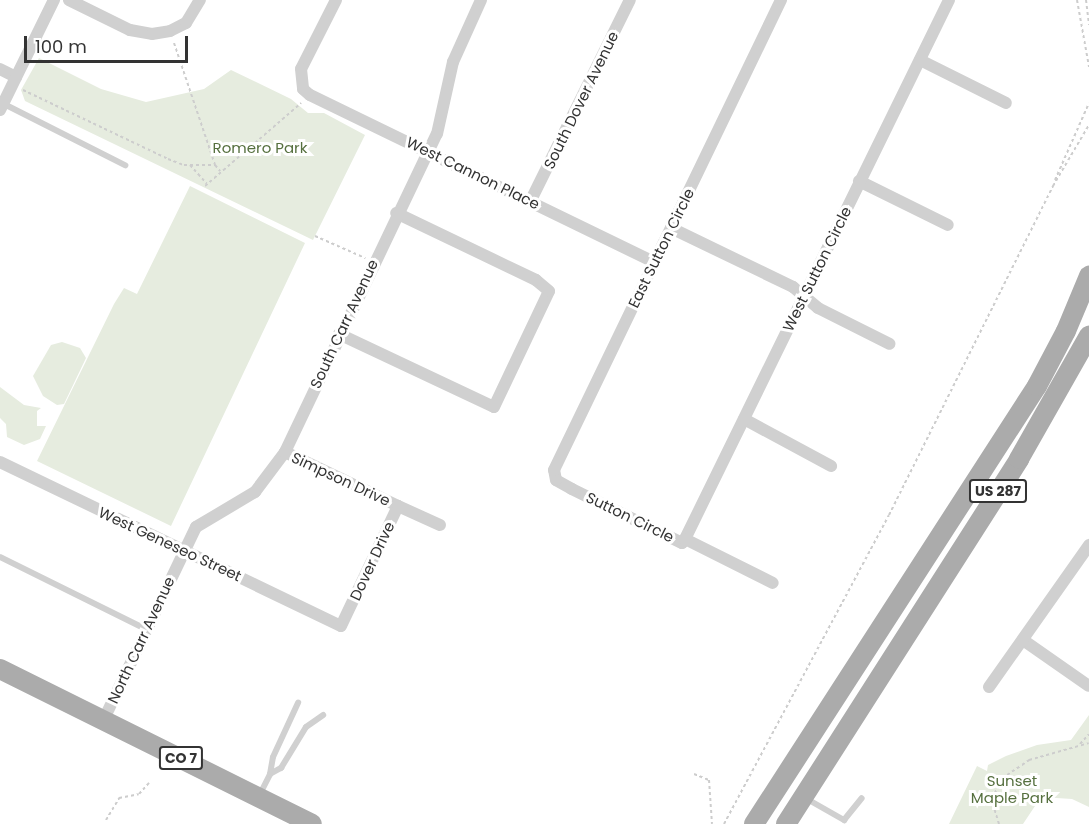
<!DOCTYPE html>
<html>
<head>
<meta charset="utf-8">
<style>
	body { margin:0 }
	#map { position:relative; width:1089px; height:824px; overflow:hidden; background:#fff; font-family:Poppins,sans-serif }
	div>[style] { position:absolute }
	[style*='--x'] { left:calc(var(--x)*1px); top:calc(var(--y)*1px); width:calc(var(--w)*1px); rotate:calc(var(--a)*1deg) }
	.green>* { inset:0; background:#e6ecdf }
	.path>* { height:2px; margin-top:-1px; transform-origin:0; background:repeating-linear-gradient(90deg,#cdcdcd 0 3px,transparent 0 6px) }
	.lane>* { height:6px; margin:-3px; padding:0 3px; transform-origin:3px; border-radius:3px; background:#d0d0d0 }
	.street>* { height:12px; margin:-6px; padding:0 6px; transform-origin:6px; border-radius:6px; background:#d0d0d0 }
	.primary>* { height:20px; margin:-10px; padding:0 10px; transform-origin:10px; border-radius:10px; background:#ababab }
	span { translate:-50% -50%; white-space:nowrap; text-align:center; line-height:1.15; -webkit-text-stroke:6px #fff; paint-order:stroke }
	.shield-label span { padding:2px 4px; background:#fff; border:2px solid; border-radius:4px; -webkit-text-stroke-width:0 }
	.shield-label { font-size:14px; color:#333; font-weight:700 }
	.street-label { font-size:15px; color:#333 }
	.park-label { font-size:15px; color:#56703f }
	.scale { position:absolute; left:24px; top:36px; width:164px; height:27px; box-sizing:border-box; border:3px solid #333; border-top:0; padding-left:8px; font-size:18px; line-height:21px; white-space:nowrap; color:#333; -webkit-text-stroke:4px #fff; paint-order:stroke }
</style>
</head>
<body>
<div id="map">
	<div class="green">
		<i style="clip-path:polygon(39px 58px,101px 89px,146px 102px,204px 89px,231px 70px,291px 99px,308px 113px,324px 113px,365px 135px,313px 240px,25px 101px,21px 90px)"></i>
		<i style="clip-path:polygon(190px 186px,305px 243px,171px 526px,37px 461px,114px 304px,124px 288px,137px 294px)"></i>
		<i style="clip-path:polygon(62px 342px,80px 348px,86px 358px,64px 404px,57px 405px,43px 396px,33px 376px,51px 345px)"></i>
		<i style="clip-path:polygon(0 387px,24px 405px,41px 408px,37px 411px,37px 426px,46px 426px,40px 439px,24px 445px,7px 437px,6px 424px,0 418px)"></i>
		<i style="clip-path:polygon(1089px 715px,1089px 807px,1072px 799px,1041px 797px,1023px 824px,949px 824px,977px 766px,987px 771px,988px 765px,1006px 756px,1037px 745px,1071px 740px)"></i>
	</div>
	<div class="path">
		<i style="--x:1077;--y:0;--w:68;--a:79.8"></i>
		<i style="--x:1086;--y:0;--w:25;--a:83"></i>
		<i style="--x:174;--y:43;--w:129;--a:71.4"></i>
		<i style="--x:23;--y:90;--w:161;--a:25.4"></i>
		<i style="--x:168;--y:159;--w:17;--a:21"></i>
		<i style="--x:184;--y:165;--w:31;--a:0"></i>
		<i style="--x:215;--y:165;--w:8;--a:50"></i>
		<i style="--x:190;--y:165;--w:25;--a:48"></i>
		<i style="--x:1055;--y:180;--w:84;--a:-66.2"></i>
		<i style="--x:205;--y:186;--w:127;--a:-40.8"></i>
		<i style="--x:315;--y:236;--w:55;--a:23.7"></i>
		<i style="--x:1080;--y:744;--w:13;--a:-48"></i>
		<i style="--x:694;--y:774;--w:16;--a:22"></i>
		<i style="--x:709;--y:780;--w:44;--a:86.1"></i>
		<i style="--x:106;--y:820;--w:26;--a:-59"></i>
		<i style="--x:119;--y:798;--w:20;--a:-11"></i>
		<i style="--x:139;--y:794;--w:15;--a:-48"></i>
		<i style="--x:724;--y:824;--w:350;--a:-61.9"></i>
		<i style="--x:889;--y:515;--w:368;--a:-63.5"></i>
		<i style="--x:1053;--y:186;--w:71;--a:-59.5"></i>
		<i style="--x:999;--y:824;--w:27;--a:-107"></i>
		<i style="--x:991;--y:798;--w:28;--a:-55"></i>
		<i style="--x:1007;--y:775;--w:27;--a:-34"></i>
		<i style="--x:1029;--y:760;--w:62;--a:-15.8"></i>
	</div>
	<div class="lane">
		<i style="--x:4;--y:104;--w:136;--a:26.8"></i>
		<i style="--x:0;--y:557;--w:163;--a:26.3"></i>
		<i style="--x:270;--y:774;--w:17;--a:-80"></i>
		<i style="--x:273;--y:757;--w:60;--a:-65.2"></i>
		<i style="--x:260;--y:794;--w:22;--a:-63"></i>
		<i style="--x:270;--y:774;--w:13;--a:-29"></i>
		<i style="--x:281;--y:768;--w:48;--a:-58.6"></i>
		<i style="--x:306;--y:727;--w:21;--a:-35"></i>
		<i style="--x:807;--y:799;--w:43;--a:29.6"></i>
		<i style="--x:844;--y:820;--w:28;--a:-51"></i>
	</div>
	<div class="street">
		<i style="--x:69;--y:0;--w:68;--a:26.2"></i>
		<i style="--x:130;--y:30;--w:22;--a:10"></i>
		<i style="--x:152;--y:34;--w:18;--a:-9"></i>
		<i style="--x:170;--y:31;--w:18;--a:-27"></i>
		<i style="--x:186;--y:23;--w:27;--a:-59"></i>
		<i style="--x:336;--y:0;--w:77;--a:116.9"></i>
		<i style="--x:301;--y:69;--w:20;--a:84"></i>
		<i style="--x:303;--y:89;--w:9;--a:41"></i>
		<i style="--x:310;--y:95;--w:382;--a:25.9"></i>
		<i style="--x:920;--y:60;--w:96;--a:26.6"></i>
		<i style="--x:0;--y:69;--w:18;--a:27"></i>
		<i style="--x:0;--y:110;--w:123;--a:-63.9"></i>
		<i style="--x:859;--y:181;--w:99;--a:26.3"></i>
		<i style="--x:531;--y:200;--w:223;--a:-63.7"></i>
		<i style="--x:671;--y:228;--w:136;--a:25.8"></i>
		<i style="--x:793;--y:287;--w:33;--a:40"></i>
		<i style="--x:818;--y:308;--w:80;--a:26.6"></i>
		<i style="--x:339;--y:334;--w:171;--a:25.2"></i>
		<i style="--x:494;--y:407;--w:128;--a:-64.6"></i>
		<i style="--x:549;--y:291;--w:17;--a:-140"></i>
		<i style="--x:536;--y:280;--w:155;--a:-154.4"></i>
		<i style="--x:744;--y:419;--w:99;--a:28.4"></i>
		<i style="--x:285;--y:452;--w:125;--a:25.5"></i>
		<i style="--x:0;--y:462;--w:378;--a:25.7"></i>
		<i style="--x:341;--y:626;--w:133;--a:-64.6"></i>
		<i style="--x:398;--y:506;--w:46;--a:24.3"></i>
		<i style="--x:685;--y:539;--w:5;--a:127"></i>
		<i style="--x:682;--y:543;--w:123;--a:-153.9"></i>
		<i style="--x:572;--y:489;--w:18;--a:-151"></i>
		<i style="--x:556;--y:480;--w:10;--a:-101"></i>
		<i style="--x:554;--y:470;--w:522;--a:-64.22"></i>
		<i style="--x:685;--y:539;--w:600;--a:-63.9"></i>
		<i style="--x:685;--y:539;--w:98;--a:26.6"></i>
		<i style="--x:1023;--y:640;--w:80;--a:34.9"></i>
		<i style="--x:989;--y:687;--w:174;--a:-54.8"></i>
		<i style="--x:104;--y:719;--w:213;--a:-64.4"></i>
		<i style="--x:196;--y:527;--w:69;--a:-30.7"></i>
		<i style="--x:255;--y:492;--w:50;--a:-53.1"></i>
		<i style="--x:285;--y:452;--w:352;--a:-64.5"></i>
		<i style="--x:437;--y:134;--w:74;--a:-77.5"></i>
		<i style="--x:453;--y:62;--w:68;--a:-65.7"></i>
	</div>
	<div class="primary">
		<i style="--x:0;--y:669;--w:348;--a:26.4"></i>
		<i style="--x:754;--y:824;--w:521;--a:-57.13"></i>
		<i style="--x:1037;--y:386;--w:62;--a:-62.2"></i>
		<i style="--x:1066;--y:331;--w:60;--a:-67.3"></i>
		<i style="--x:786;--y:824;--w:433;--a:-57.4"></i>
		<i style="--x:1019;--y:459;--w:142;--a:-60.4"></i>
	</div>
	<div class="shield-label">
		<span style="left:998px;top:491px">US 287</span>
		<span style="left:181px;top:758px">CO 7</span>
	</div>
	<div class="street-label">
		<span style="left:581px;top:100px;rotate:-64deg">South Dover Avenue</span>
		<span style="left:473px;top:173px;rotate:26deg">West Cannon Place</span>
		<span style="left:661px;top:248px;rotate:-64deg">East Sutton Circle</span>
		<span style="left:817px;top:269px;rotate:-64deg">West Sutton Circle</span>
		<span style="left:344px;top:324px;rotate:-65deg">South Carr Avenue</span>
		<span style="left:341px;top:479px;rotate:25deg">Simpson Drive</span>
		<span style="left:630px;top:517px;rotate:26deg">Sutton Circle</span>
		<span style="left:170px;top:544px;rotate:25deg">West Geneseo Street</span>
		<span style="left:372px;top:561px;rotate:-65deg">Dover Drive</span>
		<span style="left:141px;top:640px;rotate:-65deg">North Carr Avenue</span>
	</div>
	<div class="park-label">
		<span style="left:260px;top:148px">Romero Park</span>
		<span style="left:1012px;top:789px">Sunset<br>Maple Park</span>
	</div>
	<div class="scale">100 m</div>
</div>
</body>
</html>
